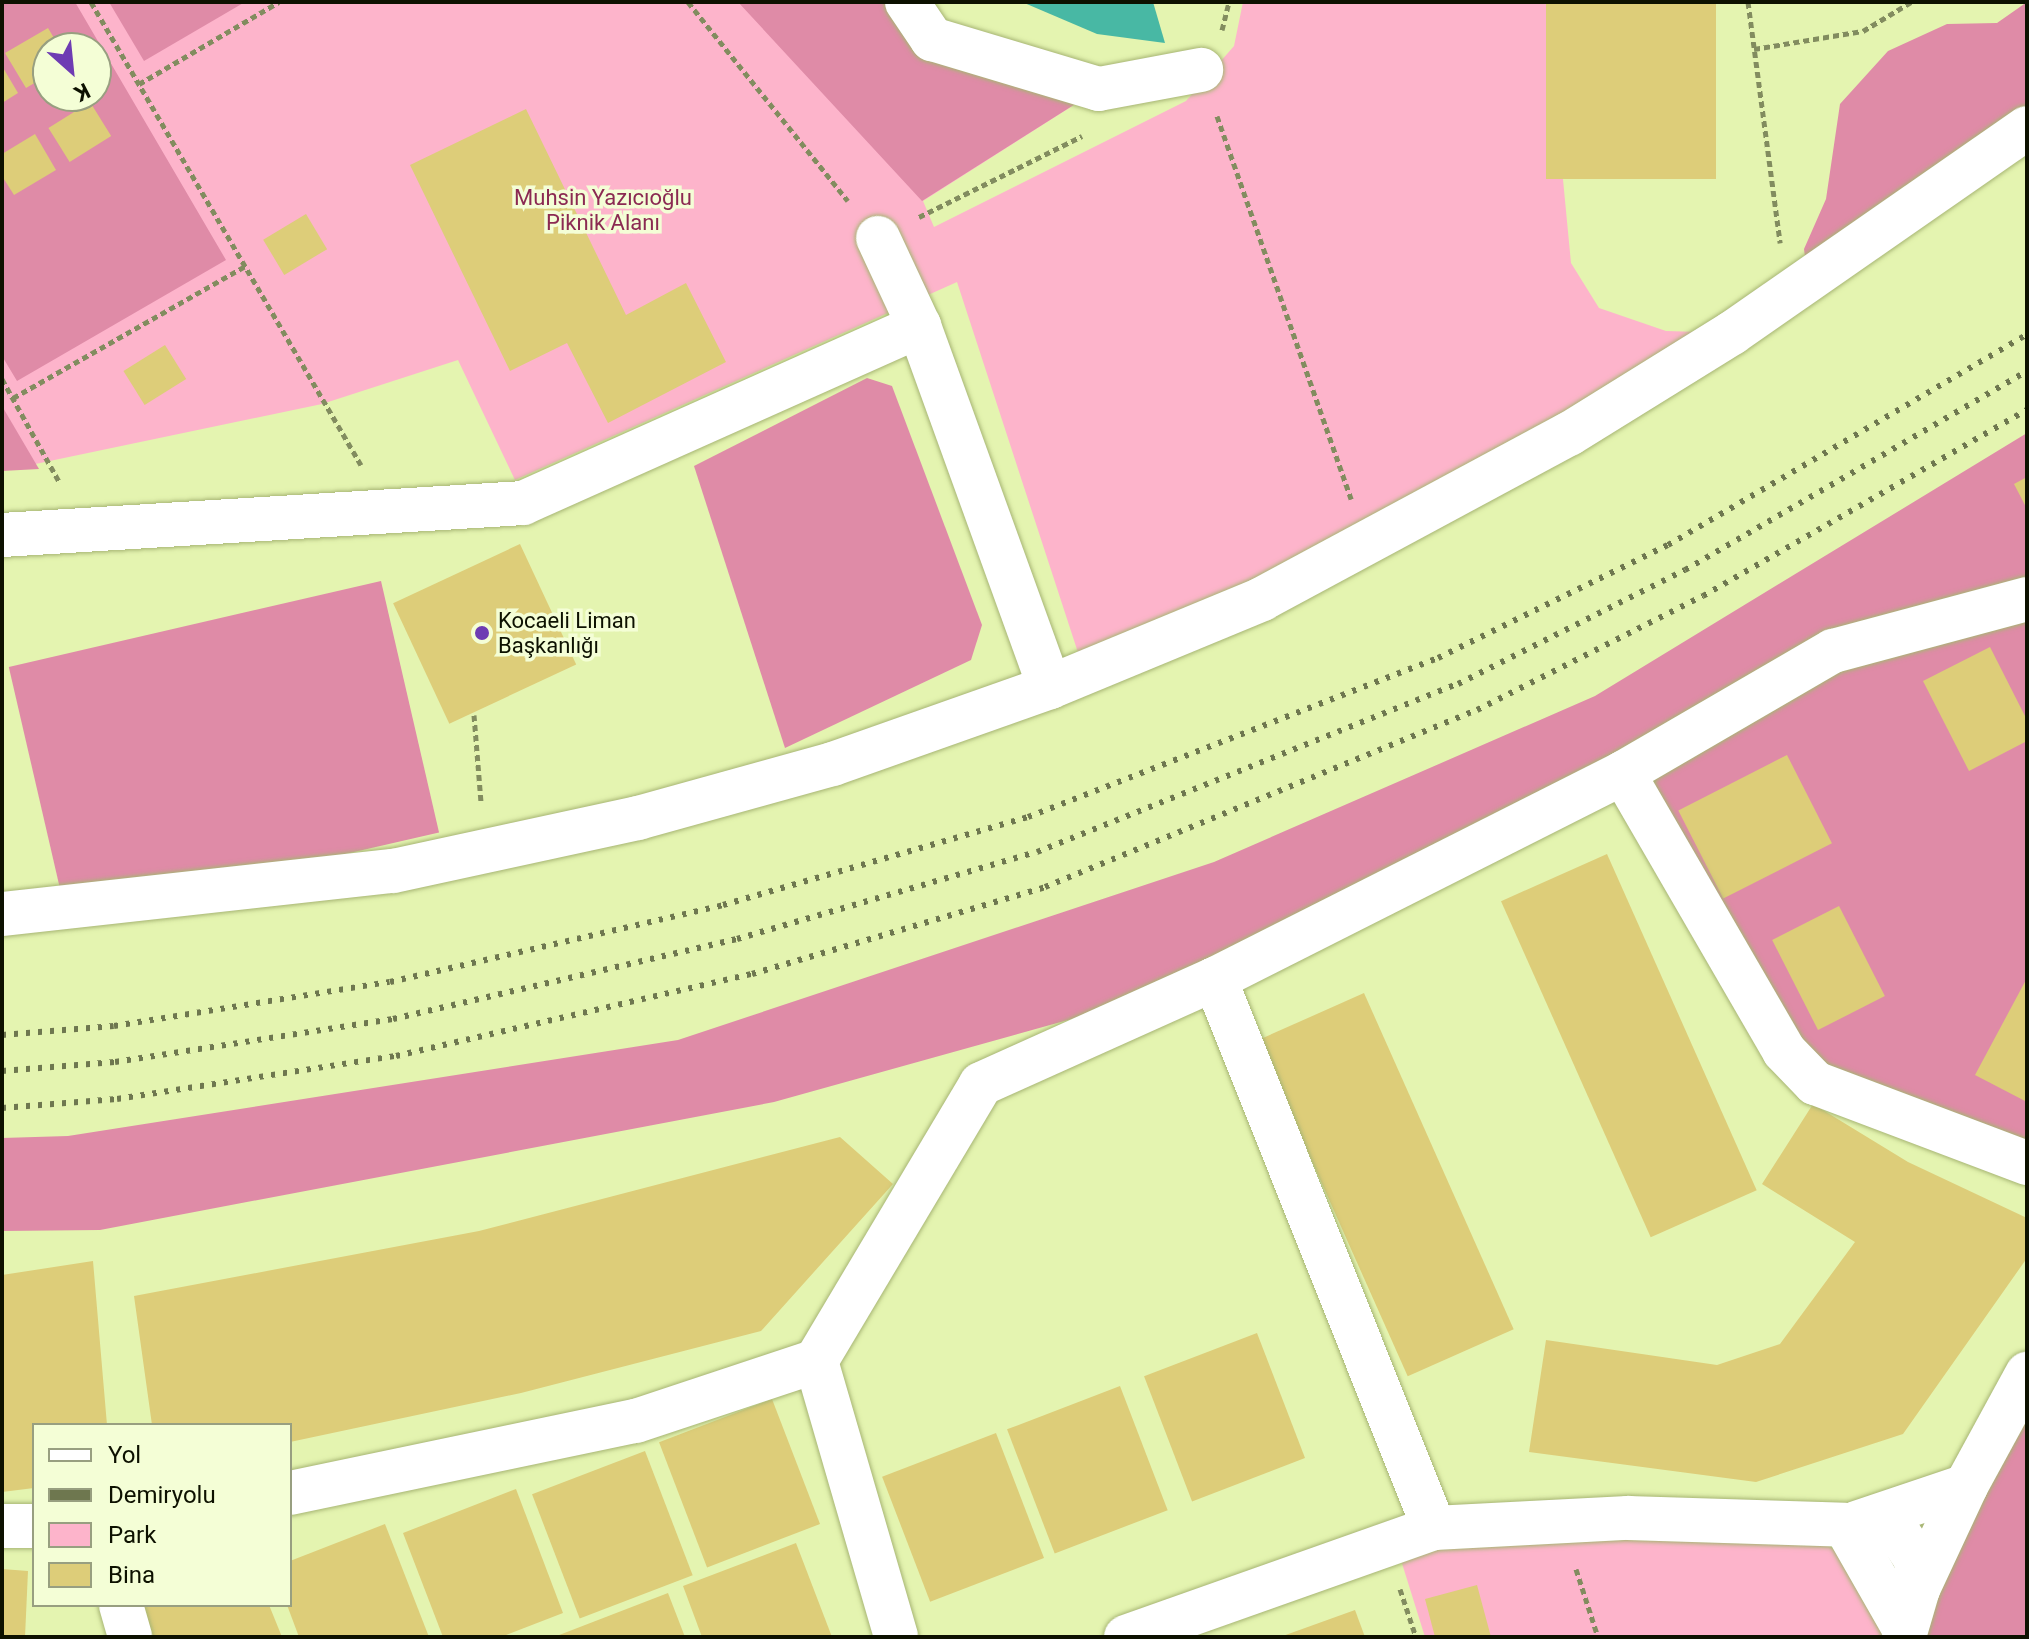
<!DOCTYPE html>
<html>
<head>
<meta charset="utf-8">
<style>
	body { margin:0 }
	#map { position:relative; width:2029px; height:1639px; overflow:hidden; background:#e4f4b0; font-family:Roboto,sans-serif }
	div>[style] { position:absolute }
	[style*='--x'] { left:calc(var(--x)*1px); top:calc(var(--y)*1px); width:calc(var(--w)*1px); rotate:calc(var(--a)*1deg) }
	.green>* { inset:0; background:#fdb4cb }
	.forest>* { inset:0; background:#df8ba7; transform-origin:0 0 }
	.water>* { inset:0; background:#48b8a4 }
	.building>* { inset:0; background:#ddcd79; transform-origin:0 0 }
	.path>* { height:5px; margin-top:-2.5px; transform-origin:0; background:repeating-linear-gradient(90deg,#828c5f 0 6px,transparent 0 10px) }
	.roads { filter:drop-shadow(0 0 2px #a7b574) drop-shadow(0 0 2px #a7b574) }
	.street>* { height:44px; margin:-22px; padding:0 22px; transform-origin:22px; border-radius:22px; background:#fff }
	.secondary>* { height:44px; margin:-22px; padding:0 22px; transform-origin:22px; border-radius:22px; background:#fff }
	.rail>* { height:6px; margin-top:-3px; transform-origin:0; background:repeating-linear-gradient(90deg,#6e774f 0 4px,transparent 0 12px) }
	.dots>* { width:22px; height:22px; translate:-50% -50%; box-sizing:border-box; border:4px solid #f4fed6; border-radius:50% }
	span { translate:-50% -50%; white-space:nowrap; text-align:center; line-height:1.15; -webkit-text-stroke:7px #f4fed6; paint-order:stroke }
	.park-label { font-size:22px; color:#8b2a52 }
	.poi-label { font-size:22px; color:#0d1100 }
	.left { translate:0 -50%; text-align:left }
	.frame { position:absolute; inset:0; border:4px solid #0d1100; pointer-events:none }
	.legend { position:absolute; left:32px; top:1423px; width:260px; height:184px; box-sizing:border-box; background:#f4fed6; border:2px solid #989f80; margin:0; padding:10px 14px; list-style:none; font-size:24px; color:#0d1100 }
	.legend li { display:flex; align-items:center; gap:16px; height:40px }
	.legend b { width:40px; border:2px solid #989f80 }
	.north { position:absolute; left:32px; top:32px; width:80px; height:80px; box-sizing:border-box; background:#f4fed6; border:2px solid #989f80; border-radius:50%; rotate:153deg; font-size:22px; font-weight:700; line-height:32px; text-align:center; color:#0d1100 }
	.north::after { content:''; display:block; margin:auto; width:28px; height:36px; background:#6e3cb3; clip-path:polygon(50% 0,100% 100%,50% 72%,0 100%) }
</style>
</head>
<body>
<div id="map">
	<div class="green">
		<i style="clip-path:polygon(evenodd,2px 2px,907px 2px,932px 39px,1099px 89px,923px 201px,934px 227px,1186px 101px,1234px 46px,1243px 2px,1546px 2px,1571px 263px,1599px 308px,1666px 331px,1732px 333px,1085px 674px,957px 282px,515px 480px,458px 360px,322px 404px,2px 471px,2px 2px,48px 48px,96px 48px,96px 96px,48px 96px,48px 48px)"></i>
		<i style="clip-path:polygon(1448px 1535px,1819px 1537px,1861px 1573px,1896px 1637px,1425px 1637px,1400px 1557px)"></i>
	</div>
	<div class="forest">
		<i style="clip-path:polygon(evenodd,2px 2px,75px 2px,226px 260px,17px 381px,2px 356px,2px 2px,48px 48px,96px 48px,96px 96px,48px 96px,48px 48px)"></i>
		<i style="clip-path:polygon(109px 2px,245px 2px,144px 61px)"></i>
		<i style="clip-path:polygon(738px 2px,907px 2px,932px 39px,1099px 89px,922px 201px)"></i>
		<i style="clip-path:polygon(2027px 2px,2027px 128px,1808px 280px,1804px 249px,1826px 199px,1840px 104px,1888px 51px,1947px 24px,1997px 23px)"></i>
		<i style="clip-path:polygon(867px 378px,892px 386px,982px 625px,971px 660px,785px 748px,694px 466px)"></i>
		<i style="clip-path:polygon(2px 406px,39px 469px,2px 471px)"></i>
		<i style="clip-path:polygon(2027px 433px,2027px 1163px,1815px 1083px,1623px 773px,1215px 979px,774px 1102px,100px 1230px,2px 1231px,2px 1138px,68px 1136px,678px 1040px,1214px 862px,1595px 696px)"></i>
		<i style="left:381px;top:581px;width:258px;height:382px;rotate:77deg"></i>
		<i style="clip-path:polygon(2027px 1374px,2027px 1637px,1904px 1637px)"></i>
	</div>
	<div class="water">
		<i style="clip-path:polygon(1022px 2px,1153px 2px,1165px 43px,1097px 34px)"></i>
	</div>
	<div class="building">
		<i style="left:1546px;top:2px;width:170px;height:177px"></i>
		<i style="clip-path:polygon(48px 28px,60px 48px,48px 48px,48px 75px,26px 88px,5px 53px)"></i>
		<i style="clip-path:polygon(2px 66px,18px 93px,2px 103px)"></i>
		<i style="left:90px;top:102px;width:40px;height:49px;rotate:58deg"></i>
		<i style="clip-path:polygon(526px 109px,626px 315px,686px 283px,726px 362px,608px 423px,567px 343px,510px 371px,410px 165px)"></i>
		<i style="clip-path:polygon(35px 134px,56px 170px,14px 195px,2px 176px,2px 154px)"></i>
		<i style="left:306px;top:214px;width:41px;height:50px;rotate:59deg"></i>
		<i style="left:165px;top:345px;width:40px;height:49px;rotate:58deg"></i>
		<i style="clip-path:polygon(2027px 477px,2027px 509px,2014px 484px)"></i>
		<i style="left:520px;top:544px;width:133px;height:140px;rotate:65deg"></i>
		<i style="clip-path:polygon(1990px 647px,2027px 720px,2027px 741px,1969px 771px,1923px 681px)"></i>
		<i style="left:1787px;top:755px;width:99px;height:122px;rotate:63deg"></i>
		<i style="left:1607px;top:854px;width:368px;height:116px;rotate:66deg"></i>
		<i style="left:1839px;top:906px;width:101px;height:75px;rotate:63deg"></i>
		<i style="clip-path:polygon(2027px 978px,2027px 1102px,1975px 1075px)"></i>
		<i style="left:1364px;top:993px;width:368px;height:116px;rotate:66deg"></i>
		<i style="clip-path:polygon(1813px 1104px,1908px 1162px,2027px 1218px,2027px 1258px,1903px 1434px,1756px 1482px,1529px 1452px,1546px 1340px,1717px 1365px,1780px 1344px,1855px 1242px,1762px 1184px)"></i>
		<i style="clip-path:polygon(840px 1137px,893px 1184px,761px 1331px,521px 1393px,290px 1442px,290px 1425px,152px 1425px,134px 1296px,479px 1231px)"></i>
		<i style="clip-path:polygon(93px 1261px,107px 1425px,34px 1425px,34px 1488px,2px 1492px,2px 1275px)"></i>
		<i style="left:1257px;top:1333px;width:134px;height:121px;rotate:69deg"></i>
		<i style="left:1120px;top:1386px;width:133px;height:121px;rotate:69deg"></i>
		<i style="left:772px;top:1399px;width:134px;height:121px;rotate:69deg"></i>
		<i style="left:996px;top:1433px;width:134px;height:122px;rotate:69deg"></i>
		<i style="left:645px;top:1451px;width:133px;height:121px;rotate:69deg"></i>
		<i style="clip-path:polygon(516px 1489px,563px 1613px,501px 1637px,443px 1637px,403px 1533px)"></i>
		<i style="clip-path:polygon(385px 1524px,429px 1637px,299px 1637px,287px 1605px,290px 1561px)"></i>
		<i style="clip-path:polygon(796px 1543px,832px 1637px,702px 1637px,683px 1586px)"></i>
		<i style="clip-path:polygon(2px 1569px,28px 1571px,25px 1637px,2px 1637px)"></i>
		<i style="clip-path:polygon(1477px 1585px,1491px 1637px,1435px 1637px,1425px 1599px)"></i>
		<i style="clip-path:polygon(668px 1593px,685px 1637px,554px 1637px)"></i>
		<i style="clip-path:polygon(139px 1605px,269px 1605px,282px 1637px,152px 1637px)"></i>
		<i style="clip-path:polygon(1355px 1610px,1365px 1637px,1280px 1637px)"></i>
	</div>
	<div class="path">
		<i style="--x:91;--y:2;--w:536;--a:59.75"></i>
		<i style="--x:688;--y:2;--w:255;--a:51.2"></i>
		<i style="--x:1748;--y:2;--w:243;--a:82.4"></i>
		<i style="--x:1222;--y:30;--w:29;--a:-76"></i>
		<i style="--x:1754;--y:49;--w:110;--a:-9.4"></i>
		<i style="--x:1863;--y:31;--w:56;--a:-31.1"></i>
		<i style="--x:139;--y:84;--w:162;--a:-30.4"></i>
		<i style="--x:1217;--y:116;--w:406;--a:70.7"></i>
		<i style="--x:919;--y:217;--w:182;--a:-26.4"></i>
		<i style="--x:2;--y:379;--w:119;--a:60.9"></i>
		<i style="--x:13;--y:398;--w:267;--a:-29.6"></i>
		<i style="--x:474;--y:715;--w:87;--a:85.4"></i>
		<i style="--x:1576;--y:1569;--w:71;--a:72.1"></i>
		<i style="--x:1400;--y:1589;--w:51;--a:71.6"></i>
		<i style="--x:1607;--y:1637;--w:34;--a:0"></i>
	</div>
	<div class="roads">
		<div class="street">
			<i style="--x:907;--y:2;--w:45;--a:56"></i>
			<i style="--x:932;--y:39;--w:174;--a:16.7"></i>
			<i style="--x:1099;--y:89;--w:104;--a:-10.6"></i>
			<i style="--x:878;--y:238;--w:97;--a:65"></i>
			<i style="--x:919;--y:326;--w:384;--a:70.1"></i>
			<i style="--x:2;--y:535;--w:522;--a:-3.51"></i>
			<i style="--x:523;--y:503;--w:434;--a:-24.1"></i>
			<i style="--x:1623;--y:773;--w:321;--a:59.9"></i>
			<i style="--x:1784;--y:1051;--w:45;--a:45.9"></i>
			<i style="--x:1815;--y:1083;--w:227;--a:20.7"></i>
			<i style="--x:2;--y:914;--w:393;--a:-6.3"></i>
			<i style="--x:393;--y:871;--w:251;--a:-12.2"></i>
			<i style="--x:638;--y:818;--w:202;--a:-15.5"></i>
			<i style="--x:833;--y:764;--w:230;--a:-19.5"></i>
			<i style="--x:1050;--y:687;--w:230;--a:-22.5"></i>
			<i style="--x:1262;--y:599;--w:349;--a:-28.3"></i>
			<i style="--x:1569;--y:434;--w:192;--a:-31.8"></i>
			<i style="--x:1732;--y:333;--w:359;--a:-34.8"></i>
			<i style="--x:1215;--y:979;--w:591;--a:68.25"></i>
			<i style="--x:816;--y:1361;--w:322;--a:-59.2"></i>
			<i style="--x:981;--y:1084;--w:256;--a:-24.2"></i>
			<i style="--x:1215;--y:979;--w:457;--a:-26.8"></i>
			<i style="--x:1623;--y:773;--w:243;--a:-30.2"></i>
			<i style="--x:1833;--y:651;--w:201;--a:-15"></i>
			<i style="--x:1966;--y:1486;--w:128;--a:-61.4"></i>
			<i style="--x:290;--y:1493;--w:353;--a:-11.8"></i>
			<i style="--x:636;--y:1421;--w:190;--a:-18.4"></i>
			<i style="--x:816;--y:1361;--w:287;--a:73.8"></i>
			<i style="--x:2;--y:1526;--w:32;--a:0"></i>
			<i style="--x:121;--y:1605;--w:33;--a:74"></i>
		</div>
		<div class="secondary">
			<i style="--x:1856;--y:1523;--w:116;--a:-18.6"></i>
			<i style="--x:1845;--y:1525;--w:121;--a:60.3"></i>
			<i style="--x:1918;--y:1589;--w:114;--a:-65"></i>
			<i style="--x:1126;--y:1637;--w:327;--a:-19.5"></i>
			<i style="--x:1434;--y:1528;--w:194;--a:-3"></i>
			<i style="--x:1628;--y:1518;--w:217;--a:1.8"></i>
			<i style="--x:1845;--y:1525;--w:57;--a:12.1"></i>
			<i style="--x:1901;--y:1537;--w:27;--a:56"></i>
			<i style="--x:1916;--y:1559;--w:30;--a:86"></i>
			<i style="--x:1918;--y:1589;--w:50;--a:106.3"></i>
		</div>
	</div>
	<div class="rail">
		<i style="--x:2;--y:1035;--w:112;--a:-4.6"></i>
		<i style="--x:114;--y:1026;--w:279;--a:-9.1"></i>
		<i style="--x:390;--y:982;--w:342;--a:-13"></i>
		<i style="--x:723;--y:905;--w:317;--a:-16.1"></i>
		<i style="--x:1028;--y:817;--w:440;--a:-21.2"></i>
		<i style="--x:1438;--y:658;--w:256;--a:-26.2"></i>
		<i style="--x:1668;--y:545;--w:416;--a:-30.4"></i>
		<i style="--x:2;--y:1071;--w:113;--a:-4.6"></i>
		<i style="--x:115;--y:1062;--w:281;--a:-8.8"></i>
		<i style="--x:393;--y:1019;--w:353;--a:-13.1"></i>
		<i style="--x:737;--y:939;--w:312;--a:-16.2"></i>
		<i style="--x:1037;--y:852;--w:453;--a:-21.8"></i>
		<i style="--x:1458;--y:684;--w:254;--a:-26.7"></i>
		<i style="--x:1685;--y:570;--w:396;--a:-30.2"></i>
		<i style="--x:2;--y:1108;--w:115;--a:-4.5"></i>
		<i style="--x:117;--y:1099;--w:282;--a:-8.8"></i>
		<i style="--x:396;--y:1056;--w:365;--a:-13"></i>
		<i style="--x:752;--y:974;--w:306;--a:-16.5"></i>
		<i style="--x:1045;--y:887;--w:467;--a:-22.3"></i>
		<i style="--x:1477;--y:710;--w:253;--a:-26.8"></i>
		<i style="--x:1703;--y:596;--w:374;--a:-29.9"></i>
	</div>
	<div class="dots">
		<i style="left:482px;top:633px;background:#6e3cb3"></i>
	</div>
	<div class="park-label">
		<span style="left:603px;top:210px">Muhsin Yazıcıoğlu<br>Piknik Alanı</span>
	</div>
	<div class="poi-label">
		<span class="left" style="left:498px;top:633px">Kocaeli Liman<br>Başkanlığı</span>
	</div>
	<div class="frame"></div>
	<ul class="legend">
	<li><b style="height:10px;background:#fff"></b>Yol</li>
	<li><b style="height:10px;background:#6e774f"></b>Demiryolu</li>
	<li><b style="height:22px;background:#fdb4cb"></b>Park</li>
	<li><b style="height:22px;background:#ddcd79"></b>Bina</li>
	</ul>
	<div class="north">K</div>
</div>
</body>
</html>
